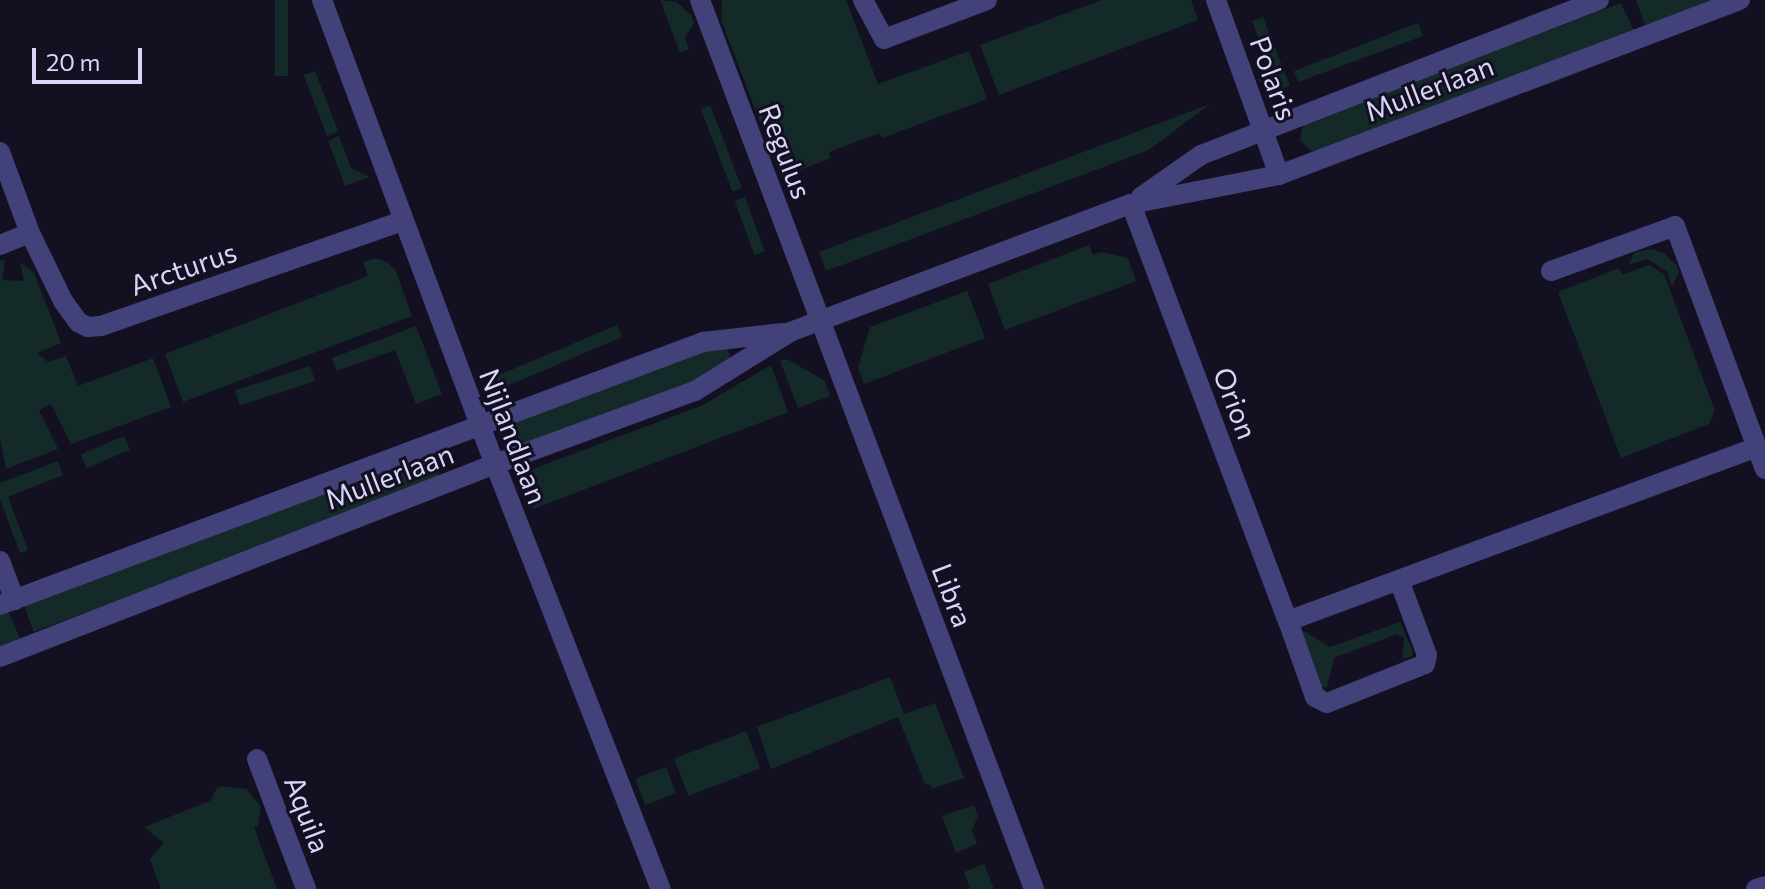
<!DOCTYPE html>
<html>
<head>
<meta charset="utf-8">
<style>
	body { margin:0 }
	#map { position:relative; width:1765px; height:889px; overflow:hidden; background:#131021; font-family:Commissioner,sans-serif }
	div>[style] { position:absolute }
	[style*='--x'] { left:calc(var(--x)*1px); top:calc(var(--y)*1px); width:calc(var(--w)*1px); rotate:calc(var(--a)*1deg) }
	.green>* { inset:0; background:#142a29; transform-origin:0 0 }
	.minor>* { height:20px; margin:-10px; padding:0 10px; transform-origin:10px; border-radius:10px; background:#42417a }
	span { translate:-50% -50%; white-space:nowrap; text-align:center; line-height:1.15; -webkit-text-stroke:6px #131021; paint-order:stroke }
	.street-label { font-size:28px; color:#d9d5fa }
	.scale { position:absolute; left:32px; top:48px; width:110px; height:36px; box-sizing:border-box; border:4px solid #d9d5fa; border-top:0; padding-left:10px; font-size:24px; line-height:28px; white-space:nowrap; color:#d9d5fa; -webkit-text-stroke:6px #131021; paint-order:stroke }
</style>
</head>
<body>
<div id="map">
	<div class="green">
		<i style="left:275px;top:0;width:13px;height:76px"></i>
		<i style="clip-path:polygon(660px 0,677px 2px,691px 15px,694px 23px,685px 38px,689px 49px,680px 53px)"></i>
		<i style="clip-path:polygon(722px 0,846px 0,878px 84px,969px 51px,987px 99px,882px 138px,880px 133px,829px 152px,831px 158px,781px 177px,721px 20px)"></i>
		<i style="clip-path:polygon(1102px 0,1191px 0,1198px 20px,999px 95px,980px 45px)"></i>
		<i style="clip-path:polygon(1636px 0,1724px 0,1646px 27px)"></i>
		<i style="clip-path:polygon(1621px 3px,1634px 31px,1313px 152px,1300px 141px,1302px 128px,1307px 122px)"></i>
		<i style="clip-path:polygon(1263px 17px,1290px 86px,1276px 91px,1258px 80px,1270px 70px,1252px 21px)"></i>
		<i style="clip-path:polygon(1418px 23px,1423px 36px,1298px 82px,1294px 71px)"></i>
		<i style="left:315px;top:71px;width:65px;height:12px;rotate:69deg"></i>
		<i style="clip-path:polygon(1210px 104px,1149px 150px,826px 271px,819px 252px)"></i>
		<i style="left:710px;top:105px;width:89px;height:10px;rotate:69deg"></i>
		<i style="clip-path:polygon(339px 136px,351px 168px,370px 177px,345px 186px,328px 141px)"></i>
		<i style="left:745px;top:197px;width:58px;height:11px;rotate:70deg"></i>
		<i style="clip-path:polygon(1089px 245px,1093px 255px,1101px 252px,1128px 258px,1136px 281px,1005px 330px,988px 284px)"></i>
		<i style="clip-path:polygon(1651px 249px,1664px 253px,1677px 266px,1679px 272px,1672px 287px,1667px 271px,1647px 259px,1628px 265px,1635px 252px)"></i>
		<i style="clip-path:polygon(376px 258px,387px 262px,396px 271px,412px 316px,183px 402px,165px 354px,368px 276px,363px 262px)"></i>
		<i style="clip-path:polygon(5px 260px,2px 280px,24px 281px,20px 262px,34px 273px,57px 332px,61px 343px,37px 353px,48px 362px,66px 356px,78px 386px,153px 358px,171px 407px,71px 444px,51px 404px,39px 410px,58px 449px,6px 469px,0 438px,0 261px)"></i>
		<i style="clip-path:polygon(1649px 265px,1664px 274px,1715px 411px,1709px 424px,1621px 458px,1558px 292px,1619px 268px,1622px 275px)"></i>
		<i style="clip-path:polygon(967px 291px,985px 338px,864px 384px,858px 368px,870px 327px)"></i>
		<i style="left:617px;top:325px;width:13px;height:132px;rotate:67deg"></i>
		<i style="clip-path:polygon(416px 326px,442px 394px,416px 404px,395px 350px,337px 371px,332px 358px)"></i>
		<i style="clip-path:polygon(722px 349px,728px 349px,730px 358px,690px 384px,528px 444px,515px 437px,515px 426px,519px 420px,696px 353px)"></i>
		<i style="clip-path:polygon(787px 359px,825px 381px,830px 396px,798px 408px,780px 361px)"></i>
		<i style="clip-path:polygon(771px 365px,788px 412px,533px 509px,525px 472px,703px 405px)"></i>
		<i style="left:310px;top:366px;width:16px;height:79px;rotate:72deg"></i>
		<i style="left:124px;top:436px;width:15px;height:47px;rotate:67deg"></i>
		<i style="left:431px;top:452px;width:33px;height:435px;rotate:70deg"></i>
		<i style="clip-path:polygon(58px 461px,63px 475px,8px 497px,28px 550px,20px 553px,0 499px,0 483px)"></i>
		<i style="clip-path:polygon(8px 611px,20px 638px,0 649px,0 614px)"></i>
		<i style="clip-path:polygon(1400px 622px,1413px 652px,1412px 656px,1402px 659px,1404px 638px,1397px 634px,1334px 658px,1327px 687px,1322px 687px,1302px 630px,1330px 647px)"></i>
		<i style="clip-path:polygon(890px 677px,904px 714px,935px 703px,964px 778px,931px 789px,931px 785px,925px 784px,898px 717px,771px 769px,757px 727px)"></i>
		<i style="left:746px;top:731px;width:40px;height:77px;rotate:69deg"></i>
		<i style="left:666px;top:767px;width:28px;height:33px;rotate:69deg"></i>
		<i style="clip-path:polygon(223px 786px,247px 789px,261px 807px,258px 826px,254px 827px,277px 889px,161px 889px,150px 859px,164px 843px,144px 827px,210px 801px,216px 789px)"></i>
		<i style="clip-path:polygon(974px 805px,978px 816px,972px 830px,977px 844px,956px 853px,942px 816px)"></i>
		<i style="clip-path:polygon(984px 864px,994px 889px,970px 889px,964px 872px)"></i>
	</div>
	<div class="minor">
		<i style="--x:322;--y:0;--w:495;--a:69.6"></i>
		<i style="--x:495;--y:464;--w:456;--a:68.7"></i>
		<i style="--x:700;--y:0;--w:950;--a:69.41"></i>
		<i style="--x:863;--y:0;--w:44;--a:61.7"></i>
		<i style="--x:884;--y:39;--w:110;--a:-20.7"></i>
		<i style="--x:1216;--y:0;--w:186;--a:70.2"></i>
		<i style="--x:0;--y:152;--w:86;--a:69.7"></i>
		<i style="--x:30;--y:233;--w:76;--a:64.1"></i>
		<i style="--x:63;--y:301;--w:26;--a:54"></i>
		<i style="--x:78;--y:322;--w:11;--a:27"></i>
		<i style="--x:88;--y:327;--w:13;--a:-4"></i>
		<i style="--x:101;--y:326;--w:320;--a:-19.2"></i>
		<i style="--x:1141;--y:197;--w:73;--a:-35"></i>
		<i style="--x:1201;--y:155;--w:427;--a:-21.3"></i>
		<i style="--x:1131;--y:204;--w:446;--a:69.4"></i>
		<i style="--x:1288;--y:621;--w:500;--a:-20.35"></i>
		<i style="--x:0;--y:245;--w:32;--a:-22"></i>
		<i style="--x:1551;--y:271;--w:132;--a:-19.9"></i>
		<i style="--x:1675;--y:226;--w:259;--a:69.7"></i>
		<i style="--x:0;--y:561;--w:42;--a:69"></i>
		<i style="--x:0;--y:605;--w:751;--a:-20.51"></i>
		<i style="--x:703;--y:342;--w:80;--a:-6.5"></i>
		<i style="--x:1288;--y:621;--w:81;--a:70.4"></i>
		<i style="--x:1315;--y:697;--w:13;--a:27"></i>
		<i style="--x:1327;--y:703;--w:105;--a:-21.7"></i>
		<i style="--x:1425;--y:664;--w:9;--a:-77"></i>
		<i style="--x:1427;--y:655;--w:80;--a:-110.5"></i>
		<i style="--x:0;--y:657;--w:531;--a:-21.3"></i>
		<i style="--x:495;--y:464;--w:213;--a:-20.1"></i>
		<i style="--x:695;--y:391;--w:112;--a:-31.8"></i>
		<i style="--x:790;--y:332;--w:364;--a:-20.6"></i>
		<i style="--x:1131;--y:204;--w:151;--a:-11.1"></i>
		<i style="--x:1279;--y:175;--w:493;--a:-20.8"></i>
		<i style="--x:257;--y:759;--w:139;--a:69.3"></i>
		<i style="--x:1756;--y:889;--w:9;--a:-18"></i>
	</div>
	<div class="street-label">
		<span style="left:1274px;top:78px;rotate:70deg">Polaris</span>
		<span style="left:1429px;top:88px;rotate:-21deg">Mullerlaan</span>
		<span style="left:786px;top:151px;rotate:69deg">Regulus</span>
		<span style="left:183px;top:268px;rotate:-19deg">Arcturus</span>
		<span style="left:1236px;top:403px;rotate:69deg">Orion</span>
		<span style="left:514px;top:436px;rotate:69deg">Nijlandlaan</span>
		<span style="left:389px;top:476px;rotate:-21deg">Mullerlaan</span>
		<span style="left:953px;top:595px;rotate:69deg">Libra</span>
		<span style="left:308px;top:814px;rotate:69deg">Aquila</span>
	</div>
	<div class="scale">20 m</div>
</div>
</body>
</html>
